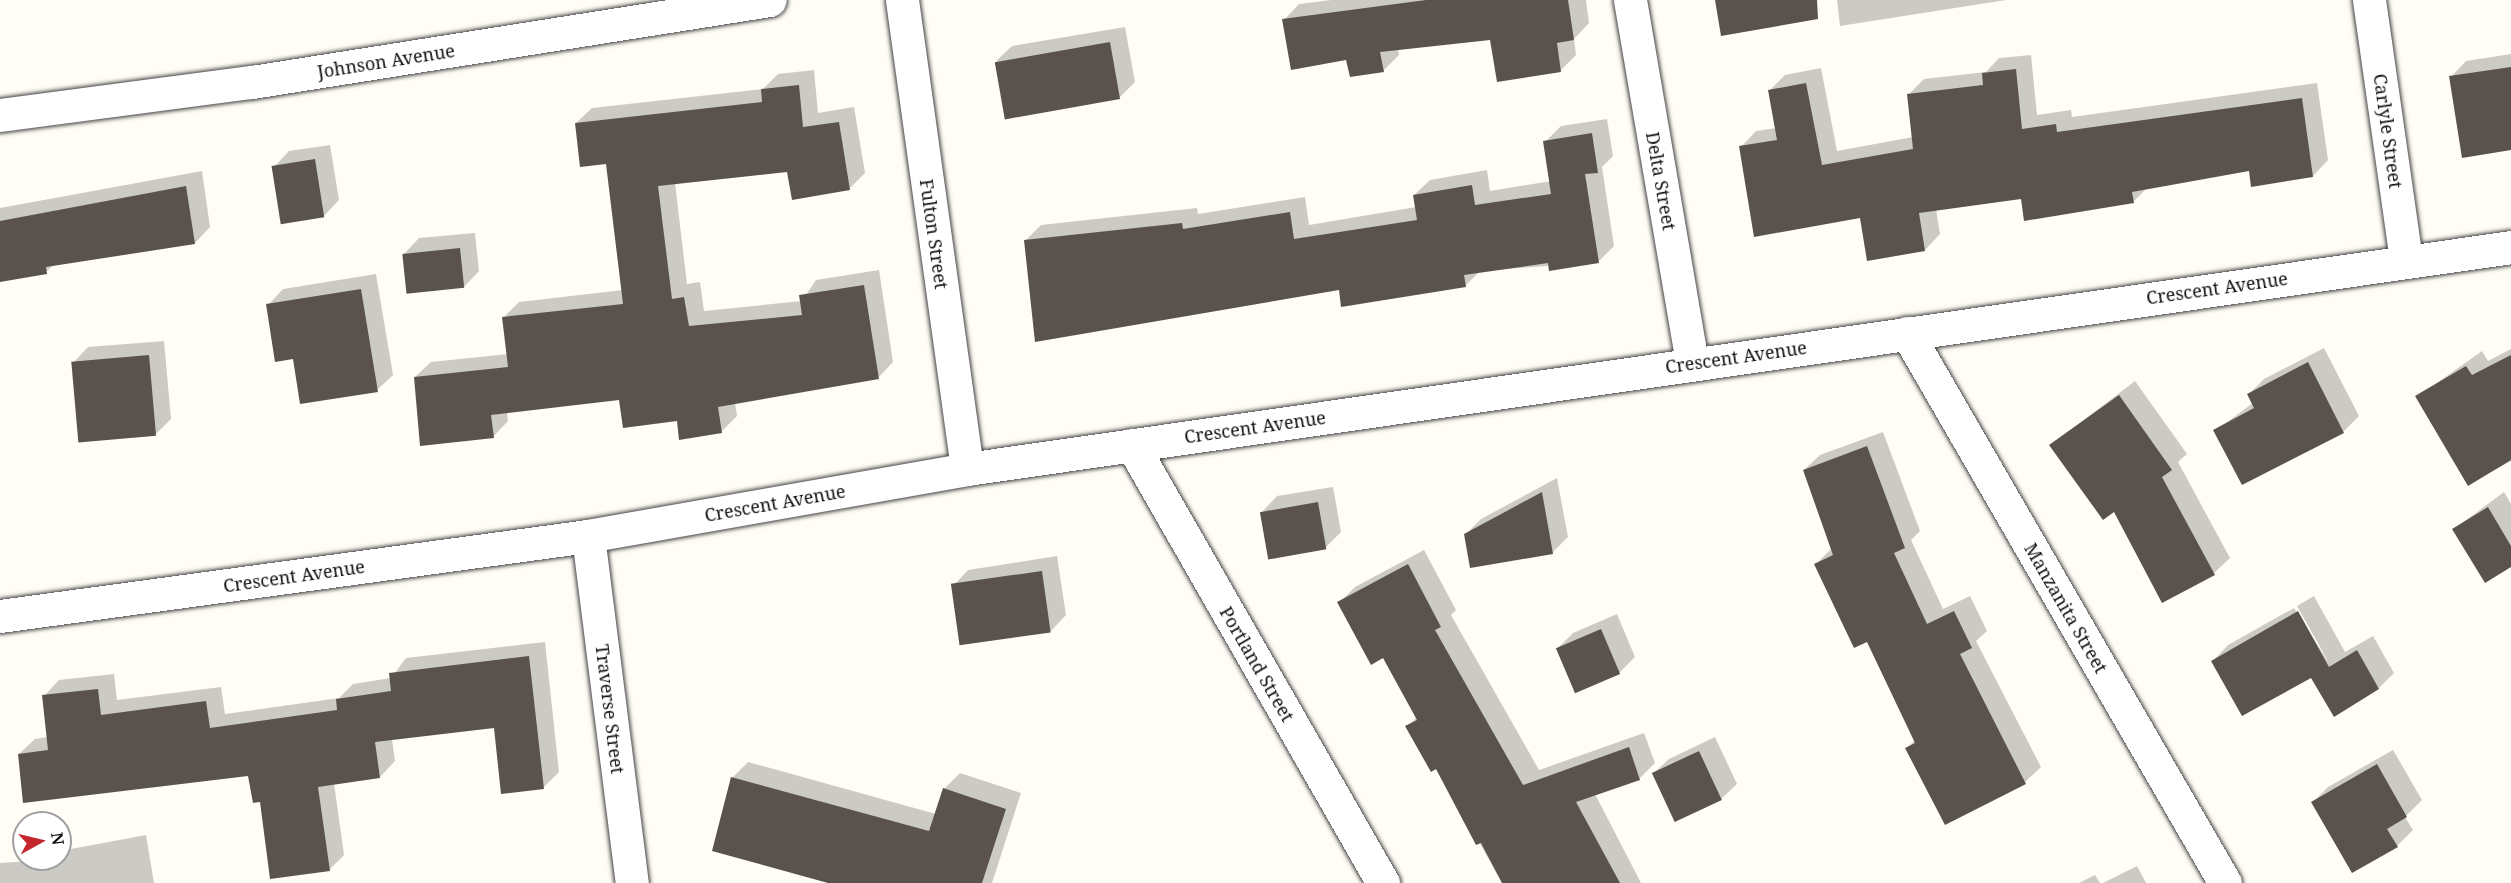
<!DOCTYPE html>
<html>
<head>
<meta charset="utf-8">
<style>
	body { margin:0 }
	#map { position:relative; width:2511px; height:883px; overflow:hidden; background:#fffdf5; font-family:"Noto Serif",serif }
	div>[style] { position:absolute }
	[style*='--x'] { left:calc(var(--x)*1px); top:calc(var(--y)*1px); width:calc(var(--w)*1px); rotate:calc(var(--a)*1deg) }
	.shadow>* { inset:0; background:#0003 }
	.building>* { inset:0; background:#5a524d; transform-origin:0 0 }
	.roads { filter:drop-shadow(0 0 2px #444) drop-shadow(0 0 2px #444) }
	.street>* { height:33px; margin:-16.5px; padding:0 16.5px; transform-origin:16.5px; border-radius:16.5px; background:#fff }
	span { translate:-50% -50%; white-space:nowrap; text-align:center; line-height:1.15; -webkit-text-stroke:6px #fff; paint-order:stroke }
	.street-label { font-size:18px; color:#111 }
	.north { position:absolute; left:12px; top:811px; width:60px; height:60px; box-sizing:border-box; background:#fff; border:2px solid #a0a0a0; border-radius:50%; rotate:82deg; font-size:16px; font-weight:700; line-height:24px; text-align:center; color:#111 }
	.north::after { content:''; display:block; margin:auto; width:21px; height:27px; background:#c4262e; clip-path:polygon(50% 0,100% 100%,50% 72%,0 100%) }
</style>
</head>
<body>
<div id="map">
	<div class="shadow">
		<i style="clip-path:polygon(1331px 0,1586px 0,1589px 23px,1574px 39px,1576px 55px,1560px 71px,1492px 38px,1398px 49px,1399px 55px,1383px 71px,1348px 58px,1284px 20px,1299px 4px)"></i>
		<i style="clip-path:polygon(1837px 0,2006px 0,1840px 26px)"></i>
		<i style="clip-path:polygon(1125px 27px,1135px 82px,1119px 98px,996px 61px,1012px 46px)"></i>
		<i style="clip-path:polygon(2511px 54px,2511px 148px,2451px 77px,2466px 61px)"></i>
		<i style="clip-path:polygon(2031px 55px,2037px 115px,2071px 110px,2072px 117px,2317px 83px,2328px 160px,2313px 176px,2250px 170px,2147px 188px,2133px 202px,2022px 198px,1936px 209px,1940px 234px,1925px 250px,1741px 147px,1756px 131px,1776px 128px,1769px 91px,1785px 75px,1821px 68px,1837px 151px,1913px 137px,1909px 94px,1924px 79px,1986px 72px,1999px 58px)"></i>
		<i style="clip-path:polygon(814px 70px,818px 113px,854px 107px,865px 173px,849px 189px,788px 170px,675px 183px,687px 284px,700px 282px,704px 311px,802px 301px,816px 280px,879px 270px,893px 362px,878px 378px,735px 403px,737px 416px,721px 432px,620px 399px,507px 411px,508px 421px,493px 437px,415px 377px,431px 362px,508px 354px,503px 318px,519px 302px,623px 290px,607px 163px,576px 123px,592px 108px,763px 89px,778px 74px)"></i>
		<i style="clip-path:polygon(1607px 119px,1613px 156px,1602px 167px,1614px 246px,1598px 262px,1480px 271px,1465px 286px,1340px 288px,1025px 241px,1041px 225px,1197px 208px,1198px 214px,1305px 197px,1309px 225px,1416px 207px,1414px 195px,1430px 180px,1487px 170px,1490px 191px,1551px 181px,1545px 142px,1561px 126px)"></i>
		<i style="clip-path:polygon(330px 145px,339px 200px,324px 216px,274px 167px,289px 151px)"></i>
		<i style="clip-path:polygon(202px 171px,210px 227px,195px 243px,54px 264px,46px 272px,0 280px,0 208px)"></i>
		<i style="clip-path:polygon(475px 233px,479px 271px,464px 287px,404px 254px,419px 238px)"></i>
		<i style="clip-path:polygon(376px 274px,393px 375px,377px 390px,294px 357px,268px 305px,283px 289px)"></i>
		<i style="clip-path:polygon(164px 341px,171px 419px,156px 434px,73px 363px,88px 347px)"></i>
		<i style="clip-path:polygon(2324px 348px,2359px 416px,2343px 432px,2243px 483px,2215px 431px,2253px 403px,2249px 394px,2264px 379px)"></i>
		<i style="clip-path:polygon(2511px 349px,2511px 461px,2469px 484px,2417px 397px,2482px 351px,2488px 361px)"></i>
		<i style="clip-path:polygon(2135px 381px,2187px 454px,2178px 462px,2230px 558px,2214px 573px,2051px 445px)"></i>
		<i style="clip-path:polygon(1883px 432px,1920px 531px,1911px 540px,1943px 609px,1970px 596px,1987px 631px,1976px 641px,2041px 767px,2025px 782px,1946px 823px,1907px 748px,1915px 740px,1868px 640px,1816px 564px,1832px 548px,1804px 470px,1820px 455px)"></i>
		<i style="clip-path:polygon(1557px 478px,1568px 537px,1552px 553px,1465px 535px,1481px 519px)"></i>
		<i style="clip-path:polygon(1333px 487px,1341px 532px,1325px 548px,1262px 512px,1277px 496px)"></i>
		<i style="clip-path:polygon(2504px 492px,2511px 504px,2511px 565px,2454px 529px)"></i>
		<i style="clip-path:polygon(1424px 550px,1456px 610px,1451px 615px,1539px 770px,1644px 733px,1655px 763px,1639px 779px,1595px 794px,1641px 883px,1502px 883px,1437px 767px,1407px 727px,1417px 717px,1383px 656px,1339px 603px,1355px 587px)"></i>
		<i style="clip-path:polygon(1057px 556px,1066px 615px,1051px 631px,953px 586px,968px 570px)"></i>
		<i style="clip-path:polygon(2314px 596px,2345px 652px,2373px 636px,2394px 673px,2379px 688px,2334px 715px,2311px 676px,2213px 661px,2228px 645px,2294px 608px,2329px 663px,2297px 606px)"></i>
		<i style="clip-path:polygon(1617px 614px,1635px 657px,1620px 672px,1575px 691px,1558px 648px,1573px 633px)"></i>
		<i style="clip-path:polygon(545px 642px,559px 772px,544px 787px,495px 727px,392px 739px,395px 761px,380px 777px,334px 783px,344px 855px,329px 870px,261px 801px,250px 774px,19px 754px,35px 739px,48px 737px,44px 696px,59px 680px,114px 674px,117px 700px,221px 687px,225px 714px,339px 698px,353px 684px,391px 678px,406px 658px)"></i>
		<i style="clip-path:polygon(1715px 737px,1737px 784px,1721px 799px,1653px 774px,1669px 759px)"></i>
		<i style="clip-path:polygon(2393px 750px,2422px 800px,2405px 817px,2413px 830px,2397px 846px,2313px 802px,2328px 787px)"></i>
		<i style="clip-path:polygon(748px 762px,936px 814px,944px 789px,960px 773px,1021px 793px,992px 883px,834px 883px,732px 778px)"></i>
		<i style="clip-path:polygon(146px 835px,154px 883px,0 883px,0 863px,60px 859px,60px 851px)"></i>
		<i style="clip-path:polygon(2137px 866px,2146px 883px,2103px 883px)"></i>
		<i style="clip-path:polygon(2095px 875px,2100px 883px,2079px 883px)"></i>
	</div>
	<div class="building">
		<i style="clip-path:polygon(1426px 0,1568px 0,1574px 40px,1557px 43px,1561px 72px,1497px 82px,1490px 40px,1380px 52px,1384px 72px,1350px 77px,1346px 60px,1291px 70px,1282px 19px)"></i>
		<i style="clip-path:polygon(1715px 0,1817px 0,1818px 19px,1721px 36px)"></i>
		<i style="left:1110px;top:42px;width:58px;height:117px;rotate:80deg"></i>
		<i style="clip-path:polygon(2511px 67px,2511px 150px,2462px 158px,2449px 76px)"></i>
		<i style="clip-path:polygon(2016px 69px,2022px 129px,2056px 124px,2057px 132px,2302px 98px,2313px 177px,2251px 187px,2249px 171px,2132px 192px,2134px 203px,2024px 221px,2021px 199px,1919px 213px,1925px 251px,1867px 261px,1860px 218px,1754px 237px,1739px 146px,1777px 140px,1768px 90px,1806px 83px,1822px 165px,1913px 149px,1907px 94px,1983px 85px,1982px 73px)"></i>
		<i style="clip-path:polygon(799px 85px,803px 127px,839px 122px,850px 190px,792px 200px,787px 172px,658px 186px,672px 299px,684px 297px,689px 326px,802px 315px,799px 295px,864px 285px,879px 379px,718px 407px,722px 433px,679px 440px,677px 421px,623px 428px,619px 400px,491px 415px,494px 438px,420px 446px,414px 377px,508px 367px,502px 317px,623px 304px,606px 164px,580px 167px,575px 123px,762px 102px,761px 89px)"></i>
		<i style="clip-path:polygon(1592px 133px,1598px 173px,1585px 174px,1599px 263px,1549px 271px,1548px 263px,1464px 275px,1466px 287px,1341px 307px,1339px 290px,1035px 342px,1024px 240px,1182px 223px,1183px 229px,1290px 212px,1294px 239px,1417px 220px,1413px 195px,1472px 185px,1475px 205px,1551px 194px,1543px 141px)"></i>
		<i style="left:315px;top:159px;width:59px;height:44px;rotate:81deg"></i>
		<i style="clip-path:polygon(186px 186px,195px 244px,46px 267px,47px 274px,0 282px,0 221px)"></i>
		<i style="left:460px;top:248px;width:40px;height:58px;rotate:84deg"></i>
		<i style="clip-path:polygon(361px 289px,378px 392px,300px 404px,293px 359px,275px 362px,266px 304px)"></i>
		<i style="left:149px;top:355px;width:81px;height:78px;rotate:85deg"></i>
		<i style="clip-path:polygon(2511px 355px,2511px 460px,2468px 486px,2415px 396px,2466px 366px,2472px 375px)"></i>
		<i style="clip-path:polygon(2308px 362px,2344px 433px,2242px 485px,2213px 430px,2254px 408px,2247px 394px)"></i>
		<i style="clip-path:polygon(2119px 395px,2172px 470px,2162px 477px,2215px 575px,2162px 603px,2114px 512px,2103px 520px,2049px 445px)"></i>
		<i style="clip-path:polygon(1867px 446px,1905px 548px,1894px 553px,1927px 624px,1954px 611px,1972px 648px,1960px 654px,2026px 784px,1945px 825px,1905px 748px,1915px 743px,1867px 642px,1854px 648px,1814px 564px,1833px 555px,1803px 470px)"></i>
		<i style="clip-path:polygon(1542px 492px,1553px 554px,1470px 568px,1464px 534px)"></i>
		<i style="left:1318px;top:502px;width:48px;height:59px;rotate:80deg"></i>
		<i style="clip-path:polygon(2488px 507px,2511px 546px,2511px 567px,2485px 583px,2452px 529px)"></i>
		<i style="clip-path:polygon(1408px 564px,1441px 627px,1435px 630px,1523px 785px,1629px 747px,1640px 780px,1576px 802px,1620px 883px,1502px 883px,1481px 843px,1476px 845px,1436px 769px,1431px 772px,1405px 726px,1417px 720px,1383px 658px,1371px 665px,1337px 602px)"></i>
		<i style="left:1042px;top:571px;width:62px;height:92px;rotate:82deg"></i>
		<i style="clip-path:polygon(2298px 611px,2329px 667px,2357px 650px,2379px 689px,2334px 717px,2311px 678px,2242px 716px,2211px 661px)"></i>
		<i style="left:1601px;top:629px;width:49px;height:49px;rotate:67deg"></i>
		<i style="clip-path:polygon(529px 656px,544px 789px,501px 794px,494px 728px,375px 742px,380px 778px,318px 787px,330px 871px,270px 879px,260px 802px,253px 803px,248px 776px,23px 803px,18px 754px,48px 750px,42px 695px,98px 689px,101px 715px,206px 701px,210px 728px,337px 710px,336px 699px,391px 691px,389px 673px)"></i>
		<i style="left:1699px;top:751px;width:54px;height:52px;rotate:65deg"></i>
		<i style="clip-path:polygon(2377px 764px,2407px 817px,2387px 829px,2398px 847px,2352px 873px,2311px 802px)"></i>
		<i style="clip-path:polygon(731px 777px,929px 831px,943px 788px,1006px 809px,982px 883px,828px 883px,712px 851px)"></i>
	</div>
	<div class="roads">
		<div class="street">
			<i style="--x:902;--y:0;--w:473;--a:82.1"></i>
			<i style="--x:1630;--y:0;--w:367;--a:80.3"></i>
			<i style="--x:2369;--y:0;--w:264;--a:81.9"></i>
			<i style="--x:0;--y:115;--w:254;--a:-7.5"></i>
			<i style="--x:252;--y:82;--w:524;--a:-9"></i>
			<i style="--x:1907;--y:333;--w:635;--a:59.96"></i>
			<i style="--x:1132;--y:445;--w:505;--a:60.18"></i>
			<i style="--x:588;--y:536;--w:350;--a:82.8"></i>
			<i style="--x:0;--y:616;--w:593;--a:-7.75"></i>
			<i style="--x:588;--y:536;--w:385;--a:-10"></i>
			<i style="--x:967;--y:469;--w:1560;--a:-8.18"></i>
		</div>
	</div>
	<div class="street-label">
		<span style="left:386px;top:61px;rotate:-9deg">Johnson Avenue</span>
		<span style="left:2388px;top:131px;rotate:82deg">Carlyle Street</span>
		<span style="left:1661px;top:181px;rotate:80deg">Delta Street</span>
		<span style="left:934px;top:234px;rotate:82deg">Fulton Street</span>
		<span style="left:2217px;top:288px;rotate:-8deg">Crescent Avenue</span>
		<span style="left:1736px;top:357px;rotate:-8deg">Crescent Avenue</span>
		<span style="left:1255px;top:427px;rotate:-8deg">Crescent Avenue</span>
		<span style="left:775px;top:503px;rotate:-10deg">Crescent Avenue</span>
		<span style="left:294px;top:576px;rotate:-8deg">Crescent Avenue</span>
		<span style="left:2066px;top:608px;rotate:60deg">Manzanita Street</span>
		<span style="left:1257px;top:664px;rotate:60deg">Portland Street</span>
		<span style="left:610px;top:709px;rotate:83deg">Traverse Street</span>
	</div>
	<div class="north">N</div>
</div>
</body>
</html>
